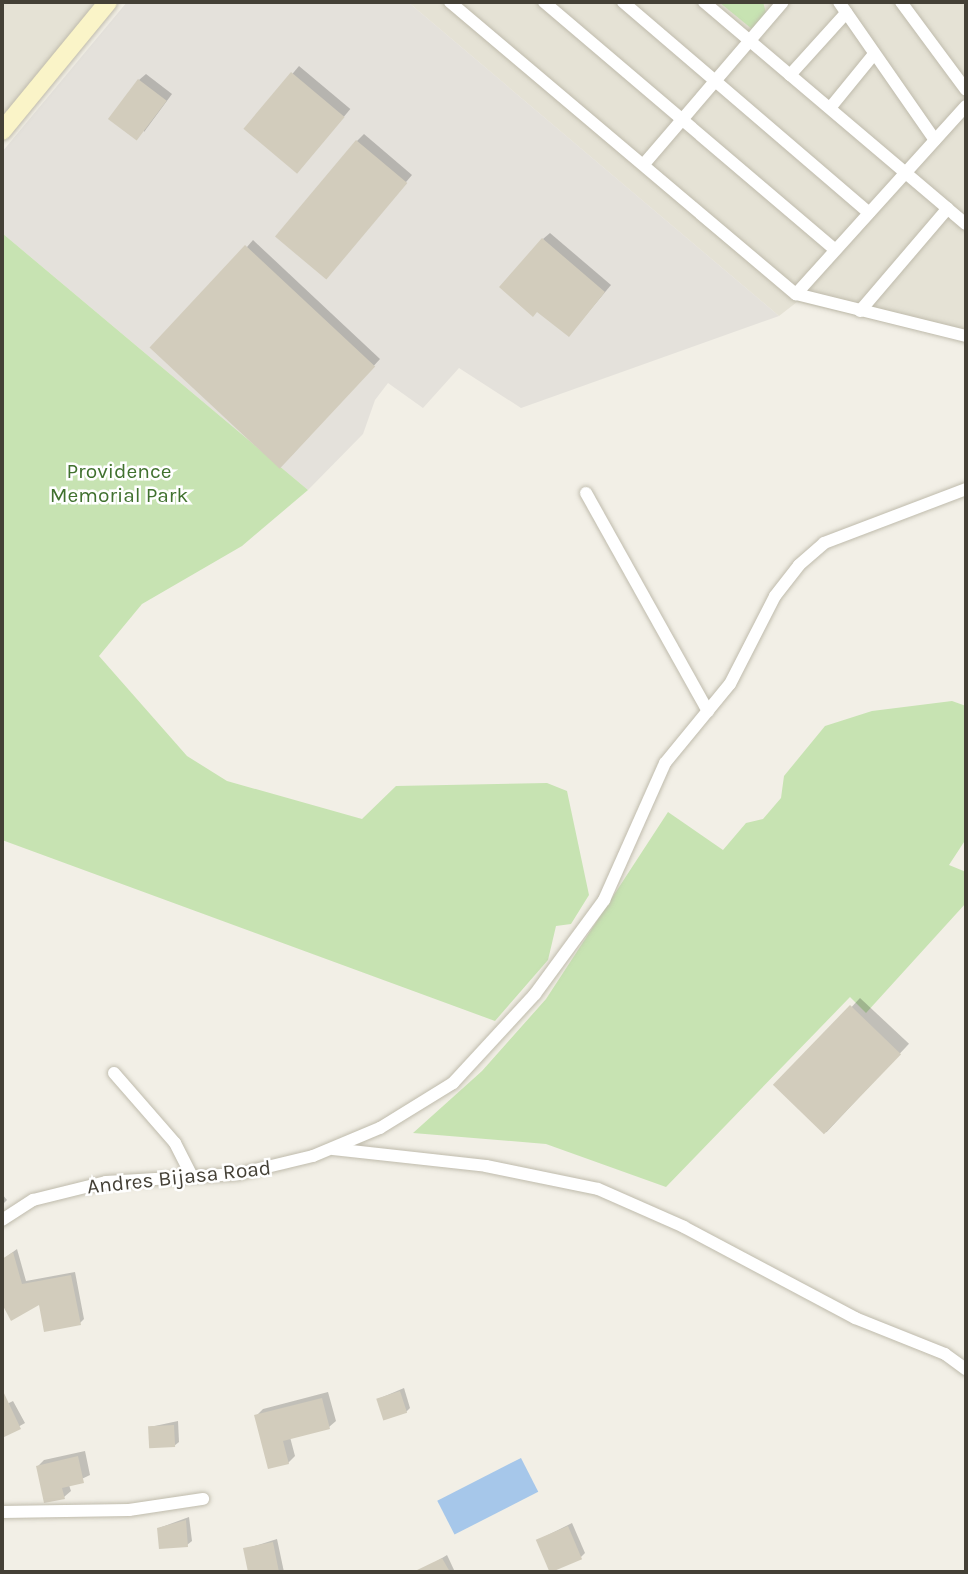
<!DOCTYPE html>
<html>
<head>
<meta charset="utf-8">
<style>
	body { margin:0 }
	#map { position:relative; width:968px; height:1574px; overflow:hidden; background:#f2efe6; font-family:Karla,sans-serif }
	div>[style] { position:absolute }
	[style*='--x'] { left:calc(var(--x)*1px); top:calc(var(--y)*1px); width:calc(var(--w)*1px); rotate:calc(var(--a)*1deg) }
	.residential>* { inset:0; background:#e5e2d5 }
	.industrial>* { inset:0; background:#e4e1db }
	.green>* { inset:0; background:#c7e3b2 }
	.water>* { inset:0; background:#a6c7ea; transform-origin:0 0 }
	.shadow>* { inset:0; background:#0003; transform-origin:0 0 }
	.building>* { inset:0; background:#d2ccbc; transform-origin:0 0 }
	.roads { filter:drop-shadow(0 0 2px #bfbbac) drop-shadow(0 0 2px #bfbbac) }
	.street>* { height:12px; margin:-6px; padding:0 6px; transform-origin:6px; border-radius:6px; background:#fff }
	.secondary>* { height:18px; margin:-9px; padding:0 9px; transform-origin:9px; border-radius:9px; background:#faf4c8 }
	span { translate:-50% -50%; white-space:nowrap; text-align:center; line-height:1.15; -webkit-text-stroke:5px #fff; paint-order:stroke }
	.park-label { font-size:21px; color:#40712e }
	.street-label { font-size:21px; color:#444036 }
	.frame { position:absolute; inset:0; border:4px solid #444036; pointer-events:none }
</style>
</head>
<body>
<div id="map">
	<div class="residential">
		<i style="clip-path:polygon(2px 2px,108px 2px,2px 131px)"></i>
		<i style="clip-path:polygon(408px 2px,966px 2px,966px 342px,797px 302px,779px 316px)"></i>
	</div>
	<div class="industrial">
		<i style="clip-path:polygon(127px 2px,408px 2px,779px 316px,521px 408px,459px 368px,423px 408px,388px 383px,375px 400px,363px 434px,308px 490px,2px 233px,2px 152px)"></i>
	</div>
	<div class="green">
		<i style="clip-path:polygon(719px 2px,763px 2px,766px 13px,752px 29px)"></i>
		<i style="clip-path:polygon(2px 233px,308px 490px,242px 546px,142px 604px,99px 656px,187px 756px,227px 781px,362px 819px,396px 786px,547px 783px,567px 791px,589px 895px,571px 924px,556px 926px,548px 960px,495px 1021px,2px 840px)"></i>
		<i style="clip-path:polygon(952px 701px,966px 706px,966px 839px,949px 865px,966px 872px,966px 903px,866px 1013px,850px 997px,666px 1187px,546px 1144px,413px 1133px,482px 1071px,546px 999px,668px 812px,723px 850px,746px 823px,763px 819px,781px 798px,784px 776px,825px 726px,872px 711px)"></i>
	</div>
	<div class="water">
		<i style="left:521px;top:1458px;width:38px;height:94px;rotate:63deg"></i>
	</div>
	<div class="shadow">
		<i style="left:299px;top:66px;width:67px;height:82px;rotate:40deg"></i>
		<i style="clip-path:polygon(146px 74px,172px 94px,144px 132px,139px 80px)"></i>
		<i style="clip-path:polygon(364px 134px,412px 175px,330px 271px,357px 141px)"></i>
		<i style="clip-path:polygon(550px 233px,611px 285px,575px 328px,543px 239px)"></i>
		<i style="clip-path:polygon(253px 240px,380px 359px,291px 456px,247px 247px)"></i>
		<i style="left:860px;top:998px;width:67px;height:121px;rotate:43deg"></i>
		<i style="clip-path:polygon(2px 1194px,7px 1200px,2px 1205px)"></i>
		<i style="clip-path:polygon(17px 1249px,26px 1281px,75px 1272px,84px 1319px,80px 1323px,40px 1303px,12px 1318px,2px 1300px,2px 1260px)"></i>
		<i style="clip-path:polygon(404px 1388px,410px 1408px,406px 1412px,378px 1399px)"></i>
		<i style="clip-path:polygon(328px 1392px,336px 1421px,329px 1427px,290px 1437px,295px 1456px,288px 1463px,256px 1416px,263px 1409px)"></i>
		<i style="clip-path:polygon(2px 1397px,5px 1405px,13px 1401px,25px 1423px,2px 1436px)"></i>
		<i style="clip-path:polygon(178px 1421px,179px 1442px,174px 1446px,150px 1427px)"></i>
		<i style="clip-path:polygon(85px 1451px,90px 1475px,69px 1485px,71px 1491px,64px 1497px,38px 1466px,44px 1460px)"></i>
		<i style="clip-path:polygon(189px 1517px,192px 1541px,187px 1545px,159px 1528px)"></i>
		<i style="clip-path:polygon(572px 1523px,585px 1553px,581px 1557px,538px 1540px)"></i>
		<i style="clip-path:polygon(277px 1539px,284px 1572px,249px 1572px,245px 1549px)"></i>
		<i style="clip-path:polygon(447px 1555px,455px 1572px,432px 1572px,429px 1566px)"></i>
	</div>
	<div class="building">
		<i style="left:291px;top:72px;width:70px;height:74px;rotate:40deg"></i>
		<i style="left:138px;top:79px;width:36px;height:50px;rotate:37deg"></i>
		<i style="left:356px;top:140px;width:67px;height:126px;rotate:40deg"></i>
		<i style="clip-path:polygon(542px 238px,605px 292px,569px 337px,537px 312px,533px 317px,499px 287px)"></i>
		<i style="left:245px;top:245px;width:178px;height:140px;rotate:43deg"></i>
		<i style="left:850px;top:1005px;width:71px;height:111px;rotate:44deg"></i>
		<i style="clip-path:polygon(13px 1252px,22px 1284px,71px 1275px,81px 1325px,44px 1332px,39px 1305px,11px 1321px,2px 1304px,2px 1259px)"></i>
		<i style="clip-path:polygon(2px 1389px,21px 1429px,2px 1438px)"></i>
		<i style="left:400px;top:1391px;width:23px;height:25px;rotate:72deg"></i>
		<i style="clip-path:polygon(322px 1398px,330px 1429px,283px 1441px,289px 1464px,268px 1469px,254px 1415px)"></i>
		<i style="left:174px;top:1425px;width:22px;height:26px;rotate:87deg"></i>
		<i style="clip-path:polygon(78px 1456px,84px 1483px,62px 1488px,65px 1499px,44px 1503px,36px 1466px)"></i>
		<i style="clip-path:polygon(186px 1520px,188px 1547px,159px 1549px,157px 1528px)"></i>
		<i style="left:568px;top:1526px;width:36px;height:35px;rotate:67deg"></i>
		<i style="clip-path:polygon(273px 1542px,279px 1572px,248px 1572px,243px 1548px)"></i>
		<i style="clip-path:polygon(442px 1558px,450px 1572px,413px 1572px)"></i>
	</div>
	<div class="roads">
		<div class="street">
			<i style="--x:450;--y:2;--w:453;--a:40.2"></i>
			<i style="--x:796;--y:294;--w:175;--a:13.9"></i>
			<i style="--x:544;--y:2;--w:382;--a:40.4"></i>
			<i style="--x:623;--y:2;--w:324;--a:40.6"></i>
			<i style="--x:704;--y:2;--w:343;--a:40.3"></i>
			<i style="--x:839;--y:2;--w:168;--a:55.2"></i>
			<i style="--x:901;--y:2;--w:109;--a:53.5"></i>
			<i style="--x:790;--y:75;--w:84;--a:-47.9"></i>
			<i style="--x:830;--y:108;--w:70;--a:-50.8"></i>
			<i style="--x:644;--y:164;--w:213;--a:-49.4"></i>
			<i style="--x:796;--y:294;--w:253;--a:-47.9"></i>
			<i style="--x:860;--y:311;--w:135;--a:-49.5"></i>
			<i style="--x:586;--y:493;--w:250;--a:60.8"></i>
			<i style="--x:114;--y:1073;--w:93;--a:48.9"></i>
			<i style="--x:175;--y:1143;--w:37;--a:63"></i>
			<i style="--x:333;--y:1149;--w:154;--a:6.3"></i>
			<i style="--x:486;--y:1166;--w:114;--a:11.6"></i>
			<i style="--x:598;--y:1189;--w:94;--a:23.8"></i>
			<i style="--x:684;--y:1227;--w:194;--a:28"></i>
			<i style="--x:855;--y:1318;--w:97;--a:21.8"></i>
			<i style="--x:945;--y:1354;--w:26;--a:36"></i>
			<i style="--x:2;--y:1220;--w:37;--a:-33"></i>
			<i style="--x:33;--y:1200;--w:75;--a:-13.9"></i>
			<i style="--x:106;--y:1182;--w:132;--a:-3.5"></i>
			<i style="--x:238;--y:1174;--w:77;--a:-13.5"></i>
			<i style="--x:313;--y:1156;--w:73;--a:-22.7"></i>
			<i style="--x:380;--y:1128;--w:86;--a:-31.7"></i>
			<i style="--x:453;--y:1083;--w:121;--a:-47.3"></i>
			<i style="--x:535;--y:994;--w:117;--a:-53.7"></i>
			<i style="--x:604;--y:900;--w:150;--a:-66"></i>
			<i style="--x:665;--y:763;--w:102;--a:-50.6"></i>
			<i style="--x:730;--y:684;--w:99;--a:-62.9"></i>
			<i style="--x:775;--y:596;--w:39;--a:-52"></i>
			<i style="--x:799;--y:565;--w:33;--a:-41"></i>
			<i style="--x:824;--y:543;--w:152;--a:-20.8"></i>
			<i style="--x:2;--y:1512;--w:127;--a:-0.9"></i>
			<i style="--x:129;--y:1510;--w:75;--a:-8.5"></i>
		</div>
		<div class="secondary">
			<i style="--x:2;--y:131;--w:167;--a:-50.6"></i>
		</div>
	</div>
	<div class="park-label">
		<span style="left:119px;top:483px">Providence<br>Memorial Park</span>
	</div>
	<div class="street-label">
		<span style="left:179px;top:1177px;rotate:-6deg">Andres Bijasa Road</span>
	</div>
	<div class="frame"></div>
</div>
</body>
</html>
